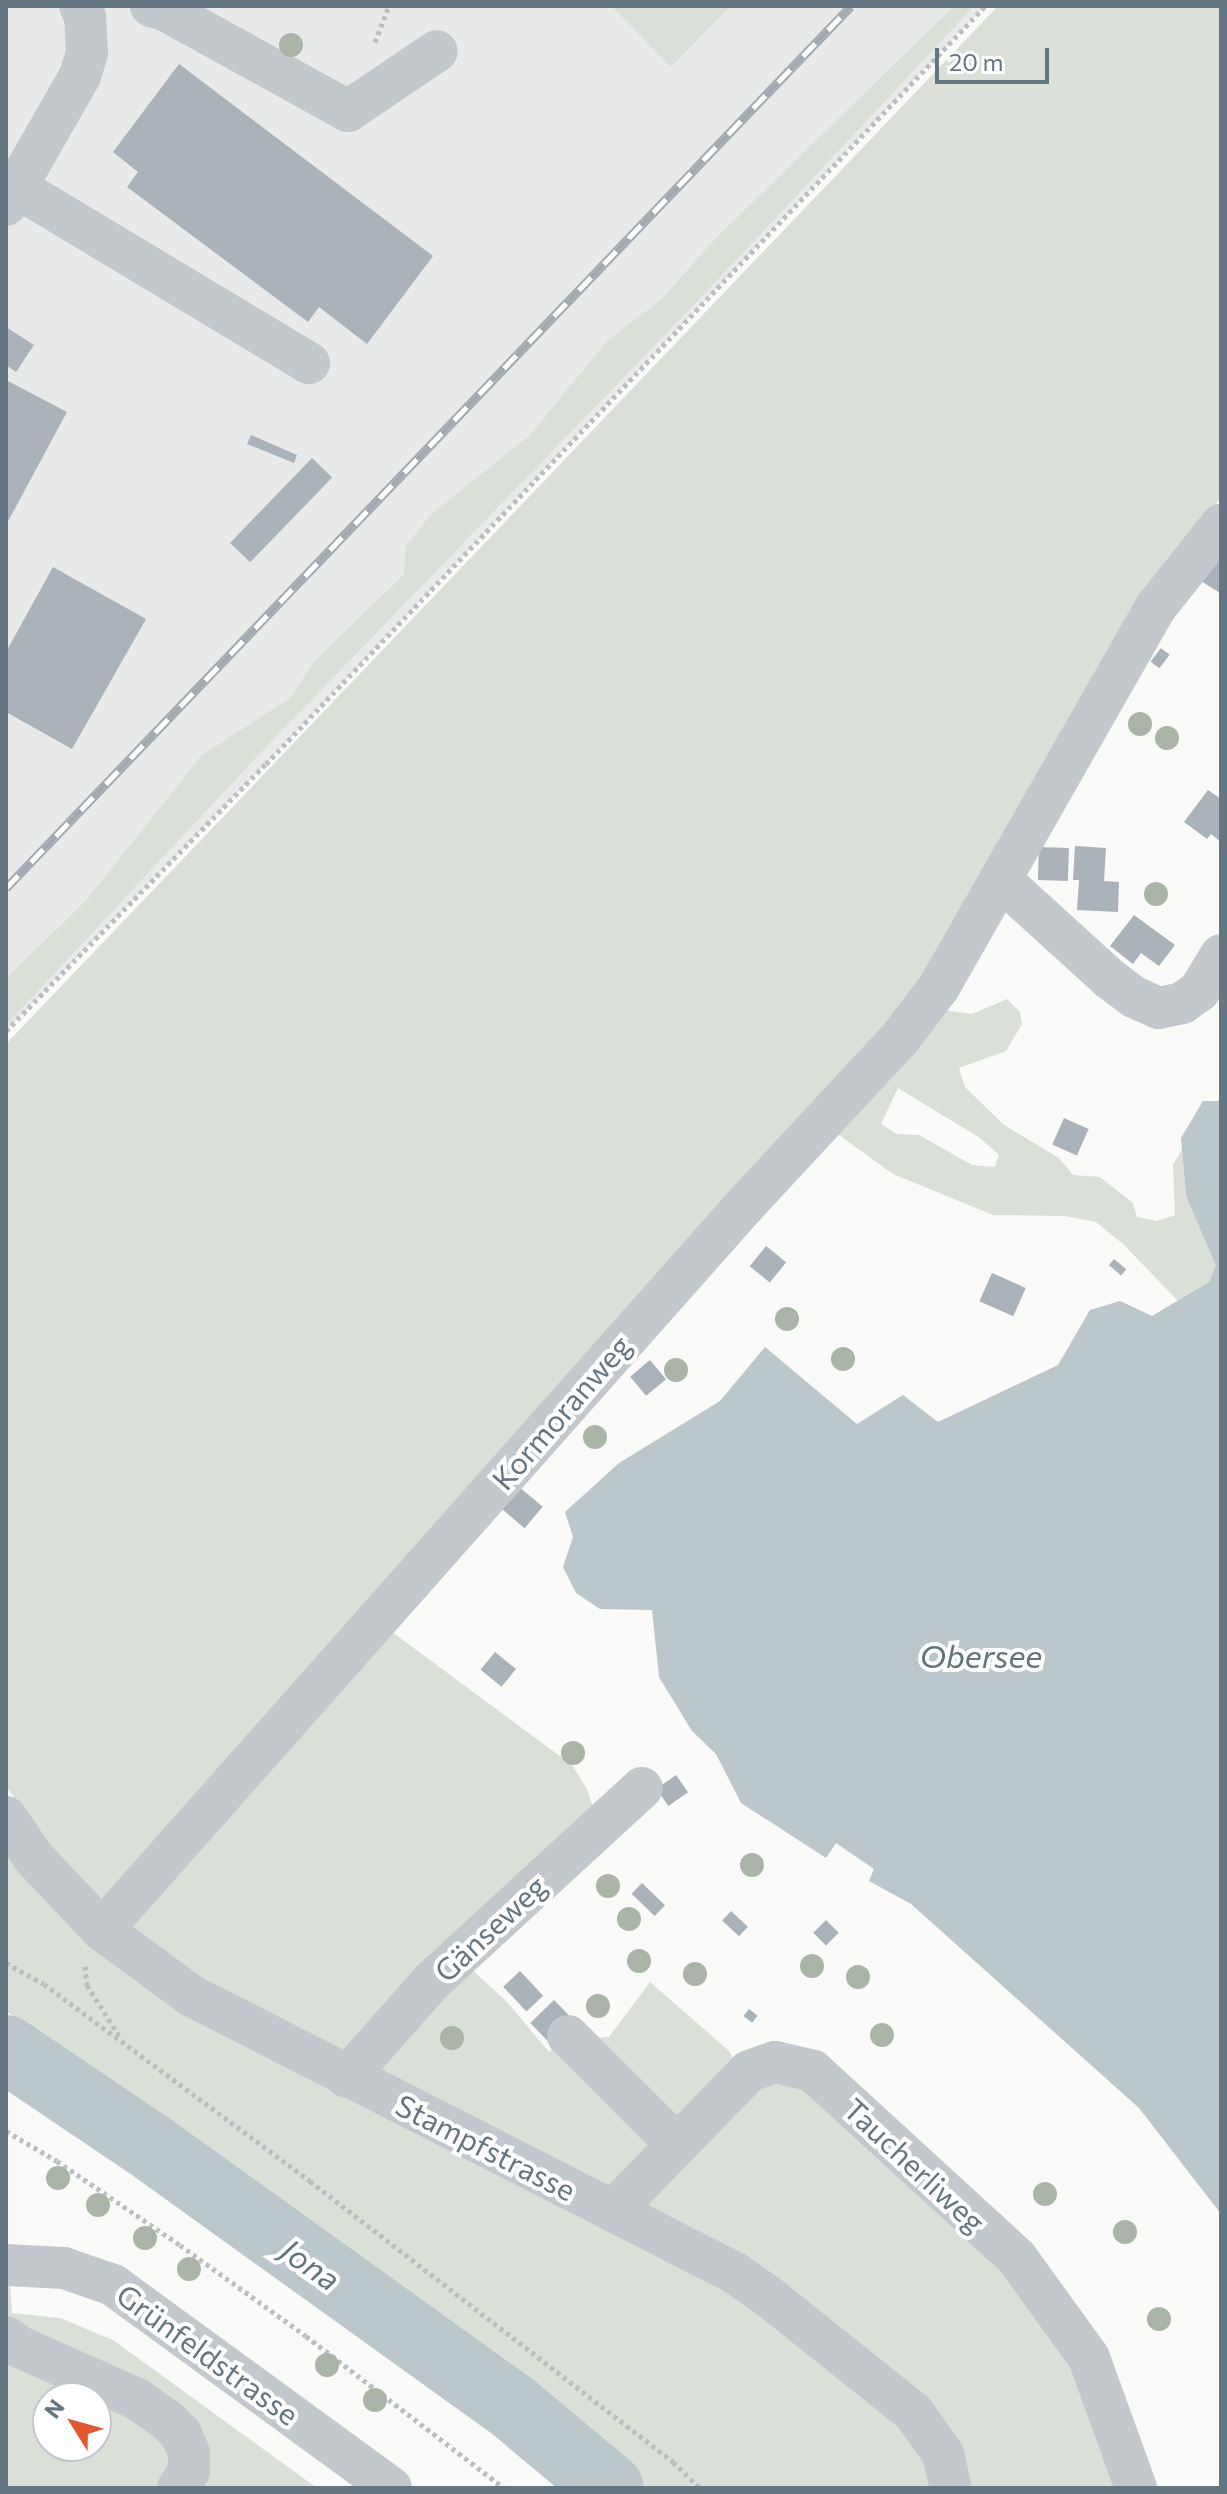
<!DOCTYPE html>
<html>
<head>
<meta charset="utf-8">
<style>
	body { margin:0 }
	#map { position:relative; width:1227px; height:2494px; overflow:hidden; background:#fafaf8; font-family:Commissioner,sans-serif }
	div>[style] { position:absolute }
	[style*='--x'] { left:calc(var(--x)*1px); top:calc(var(--y)*1px); width:calc(var(--w)*1px); rotate:calc(var(--a)*1deg) }
	.built>* { inset:0; background:#e8e9e9 }
	.green>* { inset:0; background:#dadfd7 }
	.water>* { inset:0; background:#bbc7cb }
	.river>* { height:68px; margin:-34px; padding:0 34px; transform-origin:34px; border-radius:34px; background:#bbc7cb }
	.building>* { inset:0; background:#aab3b9; transform-origin:0 0 }
	.path>* { height:5px; margin-top:-2.5px; transform-origin:0; background:repeating-linear-gradient(90deg,#bbbfc2 0 4px,transparent 0 8px) }
	.minor>* { height:42px; margin:-21px; padding:0 21px; transform-origin:21px; border-radius:21px; background:#c3c8cc }
	.rail>* { height:9px; margin-top:-4.5px; transform-origin:0; background:repeating-linear-gradient(90deg,#fff 0 18px,#a2aab0 0 36px); box-sizing:border-box; border-block:2px solid #a2aab0 }
	.trees>* { width:24px; height:24px; margin:-12px; border-radius:50%; background:#aab4a7 }
	span { translate:-50% -50%; white-space:nowrap; text-align:center; line-height:1.15; -webkit-text-stroke:8px #fff; paint-order:stroke }
	.street-label { font-size:30px; color:#657683 }
	.water-label { font-size:32px; color:#60757c; font-style:italic }
	.frame { position:absolute; inset:0; border:8px solid #657683; pointer-events:none }
	.north { position:absolute; left:32px; top:2382px; width:80px; height:80px; box-sizing:border-box; background:#fff; border:2px solid #c1c8cd; border-radius:50%; rotate:307deg; font-size:22px; font-weight:700; line-height:32px; text-align:center; color:#657683 }
	.north::after { content:''; display:block; margin:auto; width:28px; height:36px; background:#e4572e; clip-path:polygon(50% 0,100% 100%,50% 72%,0 100%) }
	.scale { position:absolute; left:935px; top:48px; width:114px; height:36px; box-sizing:border-box; border:4px solid #657683; border-top:0; padding-left:10px; font-size:24px; line-height:28px; white-space:nowrap; color:#657683; -webkit-text-stroke:6px #fff; paint-order:stroke }
</style>
</head>
<body>
<div id="map">
	<div class="built">
		<i style="clip-path:polygon(6px 6px,611px 6px,671px 67px,731px 6px,985px 6px,266px 764px,6px 1031px)"></i>
	</div>
	<div class="green">
		<i style="clip-path:polygon(611px 6px,731px 6px,671px 67px)"></i>
		<i style="clip-path:polygon(954px 6px,974px 6px,710px 288px,265px 748px,6px 1025px,6px 979px,88px 898px,201px 756px,290px 698px,313px 663px,404px 574px,406px 546px,431px 514px,530px 435px,607px 341px,662px 299px,712px 242px)"></i>
		<i style="clip-path:polygon(998px 6px,1221px 6px,1221px 497px,1168px 568px,898px 1025px,369px 1615px,572px 1765px,587px 1789px,595px 1813px,454px 1953px,508px 2003px,549px 2052px,562px 2041px,609px 2037px,650px 1982px,729px 2051px,738px 2068px,775px 2062px,1017px 2258px,1136px 2488px,966px 2488px,946px 2423px,188px 1972px,135px 1937px,51px 1851px,6px 1786px,6px 1044px)"></i>
		<i style="clip-path:polygon(evenodd,1007px 999px,1020px 1012px,1022px 1024px,1006px 1051px,959px 1068px,965px 1087px,1004px 1125px,1059px 1158px,1073px 1175px,1100px 1177px,1133px 1203px,1137px 1217px,1156px 1221px,1175px 1215px,1173px 1164px,1182px 1150px,1186px 1196px,1217px 1265px,1209px 1282px,1178px 1301px,1123px 1244px,1096px 1222px,1065px 1216px,993px 1215px,893px 1174px,836px 1133px,936px 1009px,972px 1014px,1007px 999px,898px 1088px,980px 1138px,999px 1155px,995px 1167px,972px 1165px,919px 1135px,897px 1134px,881px 1124px,898px 1088px)"></i>
		<i style="clip-path:polygon(6px 1849px,65px 1917px,705px 2274px,767px 2315px,914px 2437px,933px 2488px,640px 2488px,580px 2435px,398px 2295px,6px 2011px)"></i>
		<i style="clip-path:polygon(evenodd,6px 2283px,10px 2283px,12px 2313px,60px 2318px,113px 2340px,317px 2488px,6px 2488px,6px 2283px,48px 2398px,96px 2398px,96px 2446px,48px 2446px,48px 2398px)"></i>
	</div>
	<div class="water">
		<i style="clip-path:polygon(1203px 1101px,1221px 1101px,1221px 2214px,1139px 2108px,911px 1904px,869px 1881px,874px 1869px,836px 1843px,826px 1858px,741px 1803px,716px 1754px,692px 1731px,659px 1677px,652px 1610px,600px 1609px,576px 1593px,563px 1567px,573px 1537px,565px 1512px,619px 1463px,720px 1401px,765px 1347px,857px 1424px,903px 1395px,938px 1422px,1058px 1365px,1090px 1310px,1120px 1301px,1152px 1316px,1209px 1282px,1216px 1265px,1186px 1196px,1181px 1138px)"></i>
	</div>
	<div class="river">
		<i style="--x:6;--y:2049;--w:170;--a:34"></i>
		<i style="--x:147;--y:2144;--w:451;--a:35.7"></i>
		<i style="--x:513;--y:2407;--w:126;--a:39.9"></i>
	</div>
	<div class="building">
		<i style="clip-path:polygon(179px 64px,433px 256px,367px 344px,319px 307px,308px 322px,127px 187px,138px 172px,113px 152px)"></i>
		<i style="clip-path:polygon(6px 327px,34px 345px,16px 372px,6px 365px)"></i>
		<i style="clip-path:polygon(6px 380px,67px 412px,6px 525px)"></i>
		<i style="clip-path:polygon(251px 435px,297px 455px,294px 463px,247px 444px)"></i>
		<i style="left:312px;top:458px;width:28px;height:118px;rotate:44deg"></i>
		<i style="clip-path:polygon(1221px 553px,1221px 591px,1220px 593px,1193px 576px)"></i>
		<i style="clip-path:polygon(53px 567px,146px 619px,72px 749px,6px 712px,6px 652px)"></i>
		<i style="left:1161px;top:648px;width:11px;height:17px;rotate:38deg"></i>
		<i style="clip-path:polygon(1208px 790px,1221px 799px,1221px 842px,1211px 834px,1207px 839px,1184px 822px)"></i>
		<i style="clip-path:polygon(1075px 846px,1106px 848px,1104px 881px,1119px 882px,1118px 912px,1077px 910px,1079px 880px,1073px 880px)"></i>
		<i style="left:1039px;top:847px;width:30px;height:33px;rotate:2deg"></i>
		<i style="clip-path:polygon(1134px 915px,1175px 945px,1159px 966px,1141px 953px,1133px 964px,1110px 946px)"></i>
		<i style="left:1064px;top:1118px;width:27px;height:29px;rotate:24deg"></i>
		<i style="left:766px;top:1246px;width:26px;height:26px;rotate:39deg"></i>
		<i style="left:1114px;top:1259px;width:16px;height:8px;rotate:40deg"></i>
		<i style="left:992px;top:1273px;width:37px;height:31px;rotate:24deg"></i>
		<i style="left:650px;top:1360px;width:25px;height:26px;rotate:50deg"></i>
		<i style="left:512px;top:1481px;width:40px;height:28px;rotate:40deg"></i>
		<i style="left:495px;top:1652px;width:27px;height:23px;rotate:39deg"></i>
		<i style="left:676px;top:1775px;width:21px;height:24px;rotate:55deg"></i>
		<i style="left:642px;top:1883px;width:32px;height:15px;rotate:44deg"></i>
		<i style="left:731px;top:1911px;width:23px;height:13px;rotate:43deg"></i>
		<i style="left:826px;top:1920px;width:18px;height:18px;rotate:45deg"></i>
		<i style="left:520px;top:1971px;width:34px;height:23px;rotate:47deg"></i>
		<i style="left:554px;top:2000px;width:30px;height:33px;rotate:46deg"></i>
		<i style="left:749px;top:2009px;width:11px;height:9px;rotate:38deg"></i>
	</div>
	<div class="path">
		<i style="--x:375;--y:42;--w:39;--a:-69"></i>
		<i style="--x:6;--y:1031;--w:373;--a:-45.8"></i>
		<i style="--x:266;--y:764;--w:1045;--a:-46.51"></i>
		<i style="--x:6;--y:1963;--w:43;--a:28.9"></i>
		<i style="--x:44;--y:1984;--w:331;--a:36.5"></i>
		<i style="--x:310;--y:2181;--w:459;--a:37.7"></i>
		<i style="--x:673;--y:2462;--w:37;--a:44"></i>
		<i style="--x:85;--y:1966;--w:19;--a:84"></i>
		<i style="--x:87;--y:1985;--w:64;--a:57.8"></i>
		<i style="--x:6;--y:2131;--w:59;--a:30.5"></i>
		<i style="--x:57;--y:2161;--w:149;--a:34.3"></i>
		<i style="--x:180;--y:2245;--w:155;--a:35.8"></i>
		<i style="--x:306;--y:2336;--w:250;--a:37.5"></i>
	</div>
	<div class="minor">
		<i style="--x:151;--y:6;--w:15;--a:16"></i>
		<i style="--x:165;--y:10;--w:209;--a:28.9"></i>
		<i style="--x:348;--y:111;--w:107;--a:-34"></i>
		<i style="--x:16;--y:187;--w:342;--a:31"></i>
		<i style="--x:6;--y:205;--w:149;--a:-60.2"></i>
		<i style="--x:80;--y:76;--w:24;--a:-73"></i>
		<i style="--x:87;--y:53;--w:36;--a:-93"></i>
		<i style="--x:85;--y:17;--w:12;--a:-114"></i>
		<i style="--x:1000;--y:879;--w:149;--a:42.3"></i>
		<i style="--x:1110;--y:979;--w:30;--a:37"></i>
		<i style="--x:1134;--y:997;--w:27;--a:24"></i>
		<i style="--x:1159;--y:1008;--w:24;--a:-12"></i>
		<i style="--x:1182;--y:1003;--w:21;--a:-35"></i>
		<i style="--x:1199;--y:991;--w:42;--a:-58.6"></i>
		<i style="--x:6;--y:1817;--w:50;--a:55.7"></i>
		<i style="--x:34;--y:1858;--w:99;--a:46.6"></i>
		<i style="--x:102;--y:1930;--w:112;--a:36.3"></i>
		<i style="--x:192;--y:1996;--w:610;--a:27.03"></i>
		<i style="--x:735;--y:2273;--w:42;--a:35.2"></i>
		<i style="--x:769;--y:2297;--w:184;--a:38.6"></i>
		<i style="--x:913;--y:2412;--w:52;--a:54.5"></i>
		<i style="--x:943;--y:2454;--w:35;--a:77"></i>
		<i style="--x:102;--y:1930;--w:969;--a:-48.43"></i>
		<i style="--x:745;--y:1205;--w:229;--a:-47.1"></i>
		<i style="--x:901;--y:1037;--w:63;--a:-52.8"></i>
		<i style="--x:939;--y:987;--w:438;--a:-60.3"></i>
		<i style="--x:1156;--y:607;--w:105;--a:-51.6"></i>
		<i style="--x:568;--y:2036;--w:154;--a:45"></i>
		<i style="--x:347;--y:2077;--w:128;--a:-48.5"></i>
		<i style="--x:432;--y:1981;--w:285;--a:-42.6"></i>
		<i style="--x:613;--y:2211;--w:195;--a:-45.8"></i>
		<i style="--x:749;--y:2071;--w:28;--a:-19"></i>
		<i style="--x:775;--y:2062;--w:39;--a:13"></i>
		<i style="--x:813;--y:2071;--w:277;--a:42.5"></i>
		<i style="--x:1017;--y:2258;--w:123;--a:54.2"></i>
		<i style="--x:1089;--y:2358;--w:138;--a:70.1"></i>
		<i style="--x:6;--y:2265;--w:58;--a:3"></i>
		<i style="--x:64;--y:2268;--w:52;--a:19.1"></i>
		<i style="--x:113;--y:2285;--w:344;--a:36.1"></i>
		<i style="--x:6;--y:2337;--w:19;--a:35"></i>
		<i style="--x:22;--y:2348;--w:126;--a:23.9"></i>
		<i style="--x:137;--y:2399;--w:37;--a:35"></i>
		<i style="--x:167;--y:2420;--w:20;--a:45"></i>
		<i style="--x:181;--y:2434;--w:21;--a:67"></i>
		<i style="--x:189;--y:2453;--w:18;--a:90"></i>
		<i style="--x:189;--y:2471;--w:20;--a:123"></i>
	</div>
	<div class="rail">
		<i style="--x:6;--y:888;--w:1221;--a:-46.23"></i>
	</div>
	<div class="trees">
		<i style="left:291px;top:45px"></i>
		<i style="left:1140px;top:724px"></i>
		<i style="left:1167px;top:738px"></i>
		<i style="left:1156px;top:894px"></i>
		<i style="left:787px;top:1319px"></i>
		<i style="left:843px;top:1359px"></i>
		<i style="left:676px;top:1370px"></i>
		<i style="left:595px;top:1437px"></i>
		<i style="left:573px;top:1753px"></i>
		<i style="left:752px;top:1865px"></i>
		<i style="left:608px;top:1886px"></i>
		<i style="left:629px;top:1919px"></i>
		<i style="left:639px;top:1961px"></i>
		<i style="left:812px;top:1966px"></i>
		<i style="left:695px;top:1974px"></i>
		<i style="left:858px;top:1977px"></i>
		<i style="left:598px;top:2006px"></i>
		<i style="left:882px;top:2035px"></i>
		<i style="left:452px;top:2038px"></i>
		<i style="left:58px;top:2178px"></i>
		<i style="left:1045px;top:2194px"></i>
		<i style="left:98px;top:2205px"></i>
		<i style="left:1125px;top:2232px"></i>
		<i style="left:145px;top:2238px"></i>
		<i style="left:189px;top:2269px"></i>
		<i style="left:1159px;top:2319px"></i>
		<i style="left:327px;top:2365px"></i>
		<i style="left:375px;top:2400px"></i>
	</div>
	<div class="street-label">
		<span style="left:561px;top:1412px;rotate:-49deg">Kormoranweg</span>
		<span style="left:490px;top:1928px;rotate:-43deg">Gänseweg</span>
		<span style="left:486px;top:2147px;rotate:27deg">Stampfstrasse</span>
		<span style="left:915px;top:2165px;rotate:43deg">Taucherliweg</span>
		<span style="left:208px;top:2354px;rotate:36deg">Grünfeldstrasse</span>
	</div>
	<div class="water-label">
		<span style="left:981px;top:1655px">Obersee</span>
		<span style="left:311px;top:2264px;rotate:35deg">Jona</span>
	</div>
	<div class="frame"></div>
	<div class="north">N</div>
	<div class="scale">20 m</div>
</div>
</body>
</html>
